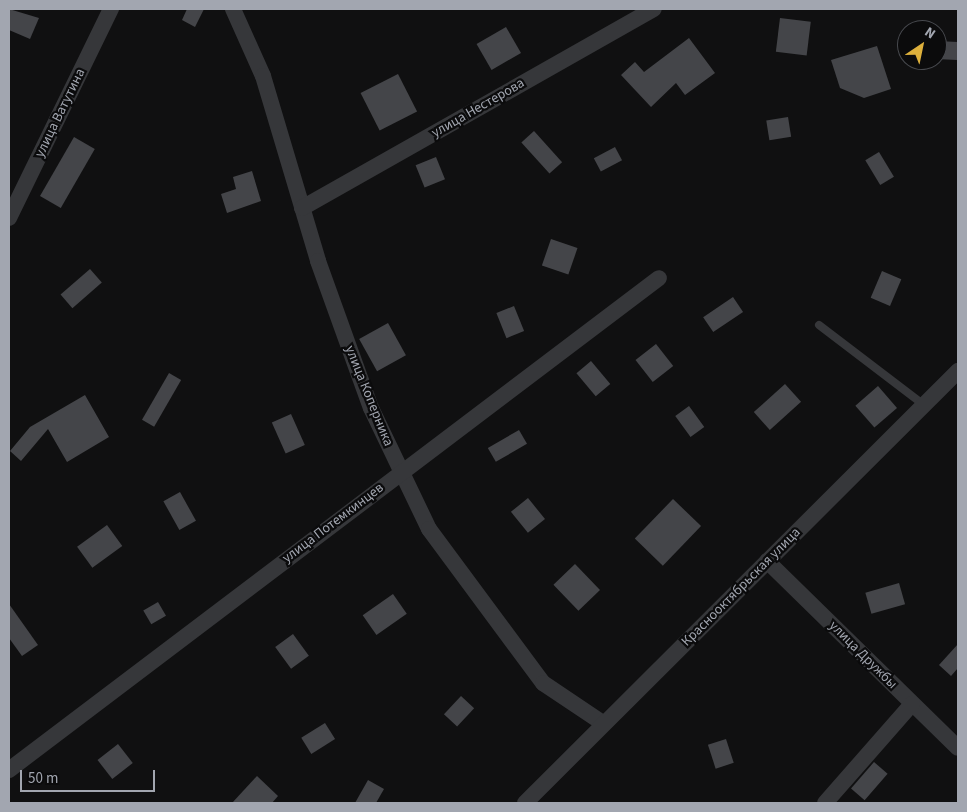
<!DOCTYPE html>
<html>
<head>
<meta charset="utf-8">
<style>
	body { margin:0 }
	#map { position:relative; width:967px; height:812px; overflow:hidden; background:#101011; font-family:"Source Sans 3",sans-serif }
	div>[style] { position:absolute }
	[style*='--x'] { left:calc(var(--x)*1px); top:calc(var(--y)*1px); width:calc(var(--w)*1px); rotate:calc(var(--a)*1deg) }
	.building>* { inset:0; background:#444549; transform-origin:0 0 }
	.lane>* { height:8px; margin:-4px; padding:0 4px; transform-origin:4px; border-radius:4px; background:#36373a }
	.street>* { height:16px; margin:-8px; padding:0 8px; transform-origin:8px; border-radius:8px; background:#36373a }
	span { translate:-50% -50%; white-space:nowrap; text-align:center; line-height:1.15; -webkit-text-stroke:4.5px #0b0b0c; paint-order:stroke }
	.street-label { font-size:14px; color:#a2a6b0 }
	.frame { position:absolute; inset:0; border:10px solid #a2a6b0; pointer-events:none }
	.north { position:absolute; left:897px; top:20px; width:50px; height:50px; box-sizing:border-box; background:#0b0b0c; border:1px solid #47494e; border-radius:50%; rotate:34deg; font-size:14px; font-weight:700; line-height:20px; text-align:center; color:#a2a6b0 }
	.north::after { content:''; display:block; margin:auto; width:18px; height:22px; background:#ddb03c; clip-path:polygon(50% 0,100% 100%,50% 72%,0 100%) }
	.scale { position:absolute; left:20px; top:770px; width:135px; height:22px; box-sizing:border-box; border:2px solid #a2a6b0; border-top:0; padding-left:6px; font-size:15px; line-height:18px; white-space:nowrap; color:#a2a6b0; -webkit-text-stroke:4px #0b0b0c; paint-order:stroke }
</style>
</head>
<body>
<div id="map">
	<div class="building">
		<i style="clip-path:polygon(9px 9px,39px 18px,30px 39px,9px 30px)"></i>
		<i style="clip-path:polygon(187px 9px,204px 9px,195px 27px,182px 20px)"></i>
		<i style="left:780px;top:18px;width:31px;height:34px;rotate:7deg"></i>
		<i style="left:506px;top:27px;width:30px;height:34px;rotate:60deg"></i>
		<i style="clip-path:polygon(689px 38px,715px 73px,685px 95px,676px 83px,651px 107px,621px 75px,635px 62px,644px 72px)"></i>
		<i style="left:937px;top:41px;width:21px;height:18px;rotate:3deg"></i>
		<i style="clip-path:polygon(877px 46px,891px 89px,864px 98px,840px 88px,831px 60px)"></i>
		<i style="left:398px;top:74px;width:42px;height:42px;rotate:63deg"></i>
		<i style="left:788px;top:117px;width:20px;height:22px;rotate:81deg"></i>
		<i style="left:534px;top:131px;width:42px;height:17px;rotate:48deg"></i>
		<i style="left:74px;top:137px;width:24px;height:68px;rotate:30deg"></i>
		<i style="left:615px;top:147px;width:15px;height:24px;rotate:62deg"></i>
		<i style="left:879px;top:152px;width:29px;height:16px;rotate:59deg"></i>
		<i style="left:436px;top:157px;width:24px;height:22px;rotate:68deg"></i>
		<i style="clip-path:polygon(252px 171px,261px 201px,227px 213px,221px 194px,236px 189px,233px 177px)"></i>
		<i style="left:551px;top:239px;width:28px;height:28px;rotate:19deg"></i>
		<i style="left:90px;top:269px;width:18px;height:39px;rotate:49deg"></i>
		<i style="left:882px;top:271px;width:21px;height:29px;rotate:23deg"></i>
		<i style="left:733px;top:297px;width:18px;height:36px;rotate:56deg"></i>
		<i style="left:514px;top:306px;width:27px;height:19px;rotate:68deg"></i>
		<i style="left:388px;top:323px;width:37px;height:33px;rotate:61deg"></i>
		<i style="left:656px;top:344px;width:28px;height:26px;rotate:52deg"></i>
		<i style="left:591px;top:361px;width:30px;height:19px;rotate:50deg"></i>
		<i style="left:169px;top:373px;width:14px;height:54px;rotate:30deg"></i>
		<i style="left:785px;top:384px;width:24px;height:42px;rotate:48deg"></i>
		<i style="left:878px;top:386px;width:29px;height:30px;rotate:49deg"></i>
		<i style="clip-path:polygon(85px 395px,109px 437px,67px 462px,48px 429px,21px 461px,10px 451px,30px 427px)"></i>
		<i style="left:689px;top:406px;width:26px;height:17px;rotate:54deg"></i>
		<i style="left:291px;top:414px;width:34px;height:21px;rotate:66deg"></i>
		<i style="left:519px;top:430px;width:16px;height:36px;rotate:60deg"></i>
		<i style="left:180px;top:492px;width:33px;height:19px;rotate:61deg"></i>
		<i style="left:528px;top:498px;width:27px;height:22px;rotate:51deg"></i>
		<i style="left:673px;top:499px;width:39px;height:55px;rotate:44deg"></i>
		<i style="left:107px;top:525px;width:26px;height:37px;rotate:54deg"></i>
		<i style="left:575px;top:564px;width:36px;height:30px;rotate:46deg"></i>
		<i style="left:899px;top:583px;width:22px;height:35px;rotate:74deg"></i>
		<i style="left:393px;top:594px;width:24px;height:37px;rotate:55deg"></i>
		<i style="left:158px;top:602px;width:16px;height:17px;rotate:60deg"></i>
		<i style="clip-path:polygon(9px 604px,38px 645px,22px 656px,9px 638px)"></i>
		<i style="left:293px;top:634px;width:27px;height:22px;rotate:54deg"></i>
		<i style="clip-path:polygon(958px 644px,958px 668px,951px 676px,939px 665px)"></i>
		<i style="left:461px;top:696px;width:18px;height:25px;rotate:43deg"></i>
		<i style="left:325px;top:723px;width:19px;height:28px;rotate:58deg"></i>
		<i style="left:726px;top:739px;width:25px;height:19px;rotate:72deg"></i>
		<i style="left:118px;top:744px;width:24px;height:26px;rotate:52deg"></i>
		<i style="left:874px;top:762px;width:18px;height:35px;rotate:41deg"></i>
		<i style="clip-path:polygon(257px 776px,278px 796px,272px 803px,232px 803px)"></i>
		<i style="clip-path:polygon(368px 780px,384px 789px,376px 803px,355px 803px)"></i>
	</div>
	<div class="lane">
		<i style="--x:819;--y:325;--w:132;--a:37.3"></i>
	</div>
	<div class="street">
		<i style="--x:233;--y:9;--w:73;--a:65.9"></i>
		<i style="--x:263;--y:76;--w:193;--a:73.4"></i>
		<i style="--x:318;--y:261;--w:156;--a:70.2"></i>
		<i style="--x:371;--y:408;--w:134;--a:64.4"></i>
		<i style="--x:429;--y:529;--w:192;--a:53.5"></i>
		<i style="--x:543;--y:683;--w:73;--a:33.9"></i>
		<i style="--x:302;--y:208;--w:404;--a:-29.5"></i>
		<i style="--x:9;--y:218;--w:233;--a:-64"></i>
		<i style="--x:767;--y:561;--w:267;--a:44.4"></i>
		<i style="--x:9;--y:770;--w:815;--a:-37.12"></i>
		<i style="--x:525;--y:803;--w:612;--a:-44.93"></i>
		<i style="--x:825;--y:803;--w:132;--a:-48.7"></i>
	</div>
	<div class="street-label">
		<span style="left:478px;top:108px;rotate:-30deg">улица Нестерова</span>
		<span style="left:60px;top:113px;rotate:-64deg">улица Ватутина</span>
		<span style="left:369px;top:396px;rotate:68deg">улица Коперника</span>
		<span style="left:333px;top:523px;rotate:-37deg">улица Потемкинцев</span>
		<span style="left:741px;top:587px;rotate:-45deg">Краснооктябрьская улица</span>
		<span style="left:863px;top:655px;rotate:45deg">улица Дружбы</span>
	</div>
	<div class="frame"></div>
	<div class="north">N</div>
	<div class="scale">50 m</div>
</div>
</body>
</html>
